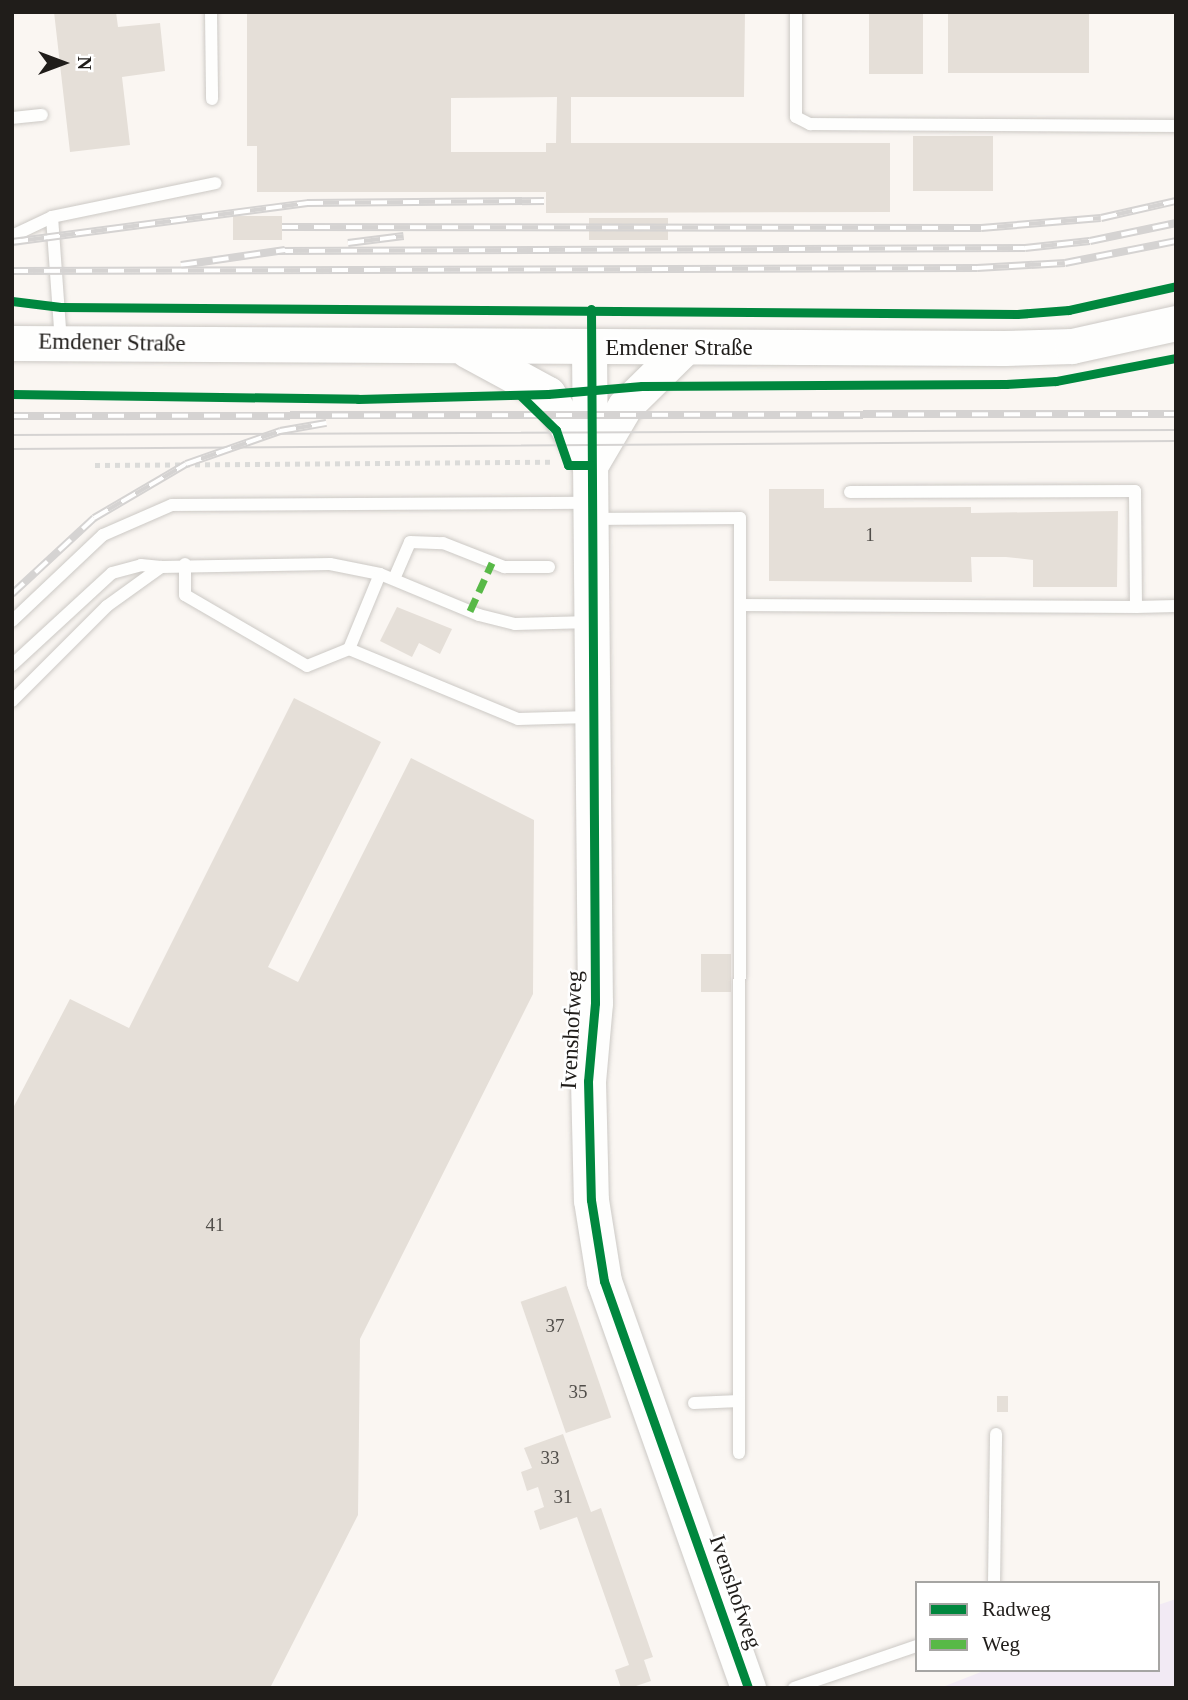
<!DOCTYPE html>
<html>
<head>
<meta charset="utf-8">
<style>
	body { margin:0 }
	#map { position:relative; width:1188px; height:1700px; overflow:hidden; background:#faf6f2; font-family:"Times New Roman",serif }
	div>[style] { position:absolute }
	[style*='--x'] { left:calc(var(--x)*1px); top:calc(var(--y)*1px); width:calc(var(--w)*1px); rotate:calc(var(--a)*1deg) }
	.green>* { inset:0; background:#f2eaf4 }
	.building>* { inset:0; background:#e5dfd8; transform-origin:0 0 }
	.path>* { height:4.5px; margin-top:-2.25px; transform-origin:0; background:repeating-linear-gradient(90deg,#dbdbd9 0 5px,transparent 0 10px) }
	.roads { filter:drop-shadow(0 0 2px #ccc9c5) drop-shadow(0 0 2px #ccc9c5) }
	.lane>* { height:12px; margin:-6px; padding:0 6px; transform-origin:6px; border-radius:6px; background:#fefefd }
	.secondary>* { height:35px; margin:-17.5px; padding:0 17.5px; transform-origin:17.5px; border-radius:17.5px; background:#fefefd }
	.tram>* { height:2px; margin:-1px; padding:0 1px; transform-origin:1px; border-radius:1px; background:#d5d3d2 }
	.rail>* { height:8px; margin-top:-4px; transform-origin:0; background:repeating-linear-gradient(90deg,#fff 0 16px,#d5d3d2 0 32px); box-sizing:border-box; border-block:2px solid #d5d3d2 }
	.quiet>* { height:7px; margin-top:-3.5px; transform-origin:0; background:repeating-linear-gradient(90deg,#58b947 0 14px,transparent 0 21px) }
	.cycleway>* { height:9px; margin:-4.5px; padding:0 4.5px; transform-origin:4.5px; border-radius:4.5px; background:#00873e }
	span { translate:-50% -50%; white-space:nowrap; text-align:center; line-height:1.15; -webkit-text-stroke:5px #fff; paint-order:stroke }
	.number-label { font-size:19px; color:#514e4a }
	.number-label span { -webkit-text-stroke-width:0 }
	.street-label { font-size:23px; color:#201d1a }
	.frame { position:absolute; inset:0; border:14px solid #201d1a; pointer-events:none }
	.legend { position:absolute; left:915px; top:1581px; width:245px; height:91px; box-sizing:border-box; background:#fff; border:2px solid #a6a5a3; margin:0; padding:9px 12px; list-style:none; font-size:21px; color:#201d1a }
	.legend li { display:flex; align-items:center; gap:14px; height:35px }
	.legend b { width:35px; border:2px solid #a6a5a3 }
	.north { position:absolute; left:28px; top:28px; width:70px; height:70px; -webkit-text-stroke:5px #fff; paint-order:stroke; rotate:90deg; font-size:19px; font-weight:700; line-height:28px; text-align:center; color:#201d1a }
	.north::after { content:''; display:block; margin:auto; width:24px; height:32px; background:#201d1a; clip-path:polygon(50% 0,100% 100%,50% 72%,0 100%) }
</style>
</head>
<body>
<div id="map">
	<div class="green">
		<i style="clip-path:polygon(1176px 1599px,1176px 1688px,940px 1688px,986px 1670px,1158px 1670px,1158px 1605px)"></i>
	</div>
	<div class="building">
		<i style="clip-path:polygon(54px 12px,116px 12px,118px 27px,160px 23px,165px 71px,122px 77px,130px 145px,70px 152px)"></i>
		<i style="clip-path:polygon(evenodd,247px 12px,745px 12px,744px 97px,571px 97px,571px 143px,890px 143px,890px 212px,546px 213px,546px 192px,257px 192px,257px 146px,247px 146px,247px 12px,557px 97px,556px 143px,546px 143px,546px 152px,451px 152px,451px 98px,557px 97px)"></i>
		<i style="left:869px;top:12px;width:54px;height:62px"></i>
		<i style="left:948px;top:12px;width:141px;height:61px"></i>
		<i style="left:913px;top:136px;width:80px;height:55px"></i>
		<i style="left:233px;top:216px;width:49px;height:24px"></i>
		<i style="left:589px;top:218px;width:79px;height:22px"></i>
		<i style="clip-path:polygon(769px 489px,824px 489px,824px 508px,971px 507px,971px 513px,1118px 511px,1117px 587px,1033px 587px,1033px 560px,1006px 557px,971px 557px,972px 582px,769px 581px)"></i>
		<i style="clip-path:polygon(397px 607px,452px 629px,440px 654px,419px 643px,412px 657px,380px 641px)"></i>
		<i style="clip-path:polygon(294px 698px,381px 742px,268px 967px,298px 982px,411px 758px,534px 820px,533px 994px,360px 1339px,358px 1515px,270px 1688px,12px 1688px,12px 1110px,70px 999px,129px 1028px)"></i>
		<i style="left:701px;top:954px;width:30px;height:38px"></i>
		<i style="left:566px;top:1286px;width:139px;height:48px;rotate:71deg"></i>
		<i style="left:997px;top:1396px;width:11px;height:16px"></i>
		<i style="clip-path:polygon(563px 1434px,591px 1512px,601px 1508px,653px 1657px,644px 1660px,651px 1681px,630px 1688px,621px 1688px,615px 1670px,629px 1665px,577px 1517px,540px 1530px,534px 1511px,544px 1507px,538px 1487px,527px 1491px,521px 1472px,532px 1468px,524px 1448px)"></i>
	</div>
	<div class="path">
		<i style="--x:95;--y:465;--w:457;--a:-0.4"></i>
	</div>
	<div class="roads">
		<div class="lane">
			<i style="--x:211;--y:12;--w:87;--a:89.3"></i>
			<i style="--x:796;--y:12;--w:105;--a:90"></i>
			<i style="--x:796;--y:117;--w:16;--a:27"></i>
			<i style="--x:810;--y:124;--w:366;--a:0.3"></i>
			<i style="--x:12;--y:118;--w:30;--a:-6"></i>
			<i style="--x:52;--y:217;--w:125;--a:85.9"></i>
			<i style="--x:12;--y:236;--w:44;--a:-25.4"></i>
			<i style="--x:52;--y:217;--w:167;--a:-11.7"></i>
			<i style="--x:591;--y:519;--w:149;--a:-0.4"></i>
			<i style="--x:740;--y:518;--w:883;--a:90.06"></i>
			<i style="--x:185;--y:564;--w:31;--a:90"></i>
			<i style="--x:185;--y:595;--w:141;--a:30.2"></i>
			<i style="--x:307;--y:666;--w:45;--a:-22"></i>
			<i style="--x:394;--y:579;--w:40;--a:-66.6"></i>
			<i style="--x:410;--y:542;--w:33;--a:2"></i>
			<i style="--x:443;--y:543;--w:66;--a:21.5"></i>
			<i style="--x:504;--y:567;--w:45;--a:0"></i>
			<i style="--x:740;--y:605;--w:396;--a:0.3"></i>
			<i style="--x:1136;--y:607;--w:116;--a:-90.5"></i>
			<i style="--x:1135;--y:491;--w:285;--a:179.8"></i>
			<i style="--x:1136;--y:607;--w:40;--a:-1.4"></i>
			<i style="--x:12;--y:621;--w:125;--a:-43.4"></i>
			<i style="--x:103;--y:535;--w:75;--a:-23.5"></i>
			<i style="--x:172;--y:505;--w:415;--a:-0.3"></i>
			<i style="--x:12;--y:665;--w:136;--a:-42.6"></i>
			<i style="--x:112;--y:573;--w:30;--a:-15"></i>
			<i style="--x:141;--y:565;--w:20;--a:6"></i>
			<i style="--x:12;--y:701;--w:134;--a:-45"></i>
			<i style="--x:107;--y:606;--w:67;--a:-35.8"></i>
			<i style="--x:161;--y:567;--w:169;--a:-1"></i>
			<i style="--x:330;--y:564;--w:51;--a:11.3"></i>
			<i style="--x:589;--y:717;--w:71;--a:178.4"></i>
			<i style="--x:518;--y:719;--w:183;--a:-157.5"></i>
			<i style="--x:349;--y:649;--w:81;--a:-67.5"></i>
			<i style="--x:380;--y:574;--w:107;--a:22.5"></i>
			<i style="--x:479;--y:615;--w:37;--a:14"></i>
			<i style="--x:515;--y:624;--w:76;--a:-1.5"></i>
			<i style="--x:694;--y:1403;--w:45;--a:-2.5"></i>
			<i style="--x:739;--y:1401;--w:52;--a:90"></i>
			<i style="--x:994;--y:1583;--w:149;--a:-89.2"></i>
			<i style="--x:794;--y:1688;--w:130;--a:-18.9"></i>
		</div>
		<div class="secondary">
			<i style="--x:12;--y:343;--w:992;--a:0.29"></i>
			<i style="--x:1004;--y:348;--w:68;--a:-1.7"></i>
			<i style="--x:1072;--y:346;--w:107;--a:-12.5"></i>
			<i style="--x:589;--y:348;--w:655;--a:89.48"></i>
			<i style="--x:595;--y:1003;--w:78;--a:95.1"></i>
			<i style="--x:588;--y:1081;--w:119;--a:88.6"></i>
			<i style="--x:591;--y:1200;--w:82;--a:80.9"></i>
			<i style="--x:604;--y:1281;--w:432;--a:70.5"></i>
			<i style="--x:467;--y:350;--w:92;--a:28.5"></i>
			<i style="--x:548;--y:394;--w:79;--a:59.5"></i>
			<i style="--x:592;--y:462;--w:65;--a:-59.5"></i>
			<i style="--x:625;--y:406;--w:84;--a:-44.5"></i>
		</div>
	</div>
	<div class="tram">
		<i style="--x:12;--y:435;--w:1164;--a:-0.25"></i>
		<i style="--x:12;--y:449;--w:1164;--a:-0.39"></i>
	</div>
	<div class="rail">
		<i style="--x:282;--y:227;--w:699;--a:0.08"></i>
		<i style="--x:981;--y:228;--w:120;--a:-4.8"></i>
		<i style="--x:1101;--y:218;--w:77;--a:-12.8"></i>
		<i style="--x:12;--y:242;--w:298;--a:-7.5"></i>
		<i style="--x:307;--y:203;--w:237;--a:-0.5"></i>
		<i style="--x:348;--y:243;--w:56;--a:-7.1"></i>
		<i style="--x:277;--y:251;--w:748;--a:-0.23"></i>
		<i style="--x:1025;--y:248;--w:65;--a:-6.1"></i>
		<i style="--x:1090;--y:241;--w:88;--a:-11.8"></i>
		<i style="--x:181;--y:265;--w:105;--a:-8.2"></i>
		<i style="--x:12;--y:271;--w:965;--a:-0.18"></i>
		<i style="--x:977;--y:268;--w:88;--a:-3.3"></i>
		<i style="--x:1065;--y:263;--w:113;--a:-11.2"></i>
		<i style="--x:12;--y:416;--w:1164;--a:-0.1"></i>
		<i style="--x:12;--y:594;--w:112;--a:-42.8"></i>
		<i style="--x:94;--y:518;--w:107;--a:-30.4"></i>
		<i style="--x:186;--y:464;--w:100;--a:-19.3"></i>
		<i style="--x:280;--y:431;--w:47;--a:-9.9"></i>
	</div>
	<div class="quiet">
		<i style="--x:470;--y:611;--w:53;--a:-65.4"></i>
	</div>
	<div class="cycleway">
		<i style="--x:12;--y:301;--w:49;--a:7"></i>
		<i style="--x:61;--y:307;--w:956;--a:0.42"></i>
		<i style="--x:1017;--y:314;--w:52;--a:-4.4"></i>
		<i style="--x:1069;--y:310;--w:110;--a:-12.6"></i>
		<i style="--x:591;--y:309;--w:694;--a:89.67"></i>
		<i style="--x:595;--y:1003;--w:78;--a:95.1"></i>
		<i style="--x:588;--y:1081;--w:119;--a:88.6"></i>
		<i style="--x:591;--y:1200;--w:82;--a:80.9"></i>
		<i style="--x:604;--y:1281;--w:432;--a:70.5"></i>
		<i style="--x:12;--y:394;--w:346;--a:0.8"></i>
		<i style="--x:358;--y:399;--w:190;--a:-1.5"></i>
		<i style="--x:548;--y:394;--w:94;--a:-4.9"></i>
		<i style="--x:642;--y:386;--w:364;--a:-0.3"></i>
		<i style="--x:1006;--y:384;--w:50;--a:-3.4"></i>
		<i style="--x:1056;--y:381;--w:122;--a:-10.9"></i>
		<i style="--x:521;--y:396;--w:49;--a:44.2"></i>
		<i style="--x:556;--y:430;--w:37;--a:71"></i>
		<i style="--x:568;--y:465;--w:22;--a:0"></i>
	</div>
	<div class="number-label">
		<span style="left:870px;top:535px">1</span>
		<span style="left:215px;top:1225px">41</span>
		<span style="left:555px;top:1326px">37</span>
		<span style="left:578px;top:1392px">35</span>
		<span style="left:550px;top:1458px">33</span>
		<span style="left:563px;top:1497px">31</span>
	</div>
	<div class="street-label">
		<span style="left:112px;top:343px;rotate:1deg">Emdener Straße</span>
		<span style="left:679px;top:348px">Emdener Straße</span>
		<span style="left:572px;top:1030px;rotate:-87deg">Ivenshofweg</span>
		<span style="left:735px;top:1592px;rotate:71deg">Ivenshofweg</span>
	</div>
	<div class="frame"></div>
	<ul class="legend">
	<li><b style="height:9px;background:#00873e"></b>Radweg</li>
	<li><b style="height:9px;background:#58b947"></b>Weg</li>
	</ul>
	<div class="north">N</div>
</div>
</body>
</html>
